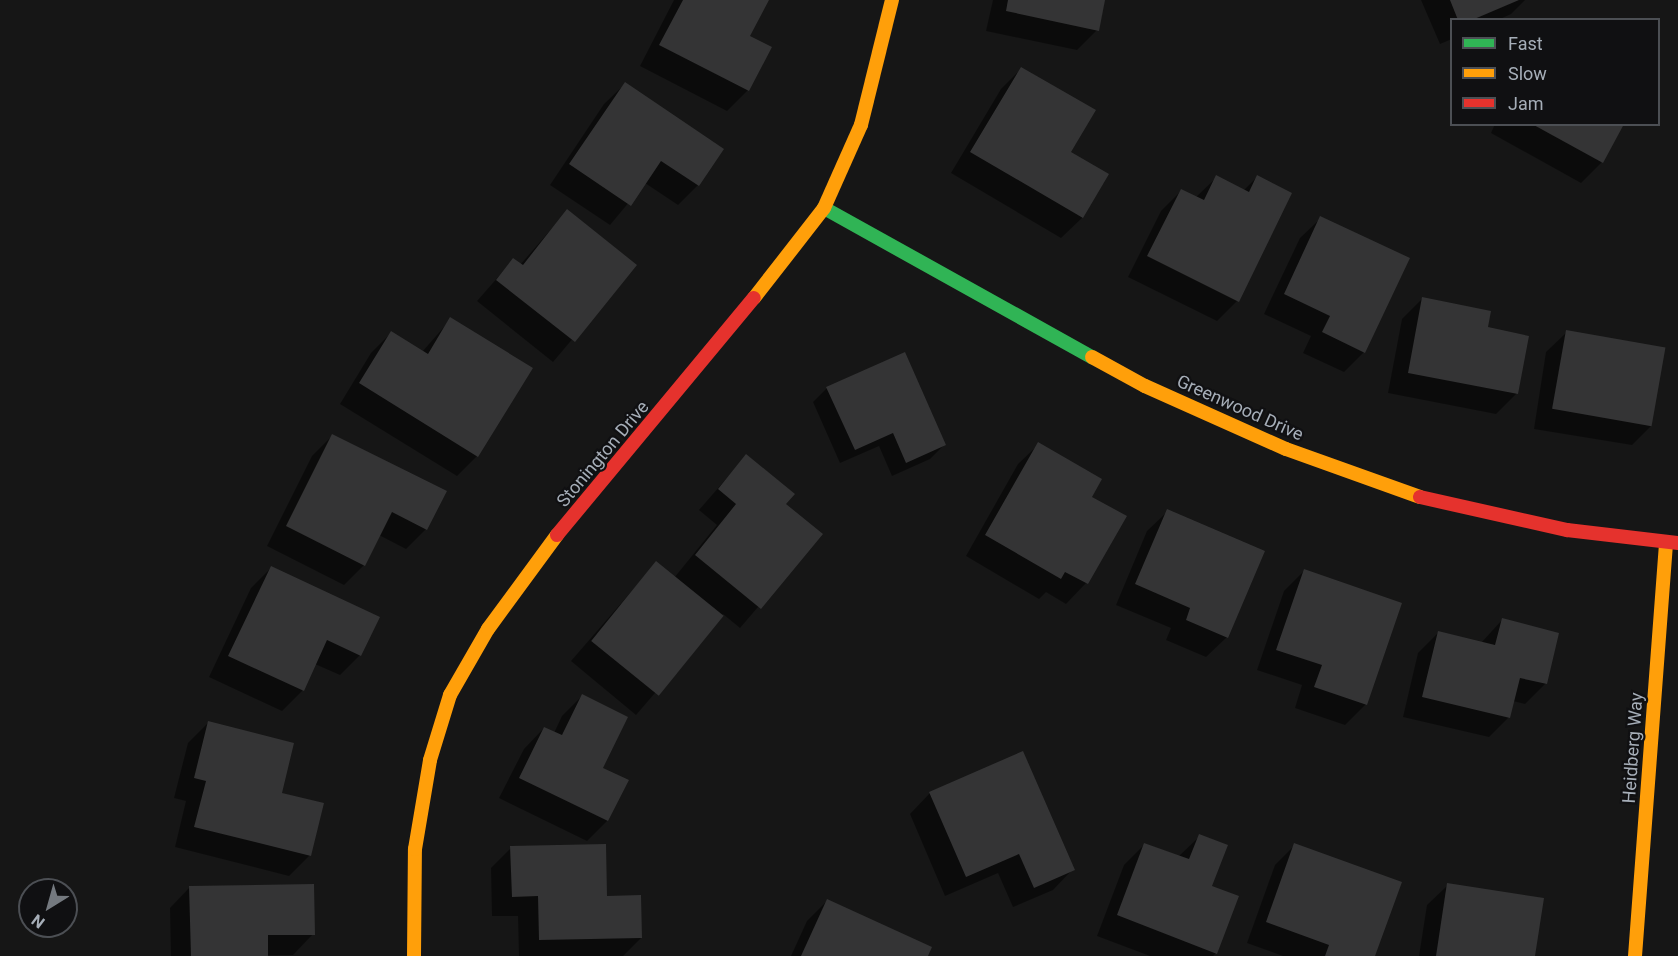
<!DOCTYPE html>
<html>
<head>
<meta charset="utf-8">
<style>
	body { margin:0 }
	#map { position:relative; width:1678px; height:956px; overflow:hidden; background:#161616; font-family:Roboto,sans-serif }
	div>[style] { position:absolute }
	[style*='--x'] { left:calc(var(--x)*1px); top:calc(var(--y)*1px); width:calc(var(--w)*1px); rotate:calc(var(--a)*1deg) }
	.shadow>* { inset:0; background:#0007 }
	.building>* { inset:0; background:#343435; transform-origin:0 0 }
	.fast>* { height:14px; margin:-7px; padding:0 7px; transform-origin:7px; border-radius:7px; background:#30b455 }
	.slow>* { height:14px; margin:-7px; padding:0 7px; transform-origin:7px; border-radius:7px; background:#ff9f0a }
	.jam>* { height:14px; margin:-7px; padding:0 7px; transform-origin:7px; border-radius:7px; background:#e5322d }
	span { translate:-50% -50%; white-space:nowrap; text-align:center; line-height:1.15; -webkit-text-stroke:4.5px #101012; paint-order:stroke }
	.street-label { font-size:18px; color:#a6aeb8 }
	.legend { position:absolute; left:1450px; top:18px; width:210px; height:108px; box-sizing:border-box; background:#101012; border:2px solid #4c4f54; margin:0; padding:8px 10px; list-style:none; font-size:18px; color:#a6aeb8 }
	.legend li { display:flex; align-items:center; gap:12px; height:30px }
	.legend b { width:30px; border:2px solid #4c4f54 }
	.north { position:absolute; left:18px; top:878px; width:60px; height:60px; box-sizing:border-box; background:#101012; border:2px solid #4c4f54; border-radius:50%; rotate:217deg; font-size:16px; font-weight:700; line-height:24px; text-align:center; color:#a6aeb8 }
	.north::after { content:''; display:block; margin:auto; width:21px; height:27px; background:#74797f; clip-path:polygon(50% 0,100% 100%,50% 72%,0 100%) }
</style>
</head>
<body>
<div id="map">
	<div class="shadow">
		<i style="clip-path:polygon(674px 0,767px 0,748px 37px,748px 90px,727px 111px,640px 66px)"></i>
		<i style="clip-path:polygon(993px 0,1104px 0,1097px 30px,1077px 50px,986px 31px)"></i>
		<i style="clip-path:polygon(1421px 0,1525px 0,1511px 14px,1498px 20px,1452px 20px,1452px 39px,1440px 44px)"></i>
		<i style="clip-path:polygon(1021px 69px,1069px 152px,1107px 174px,1082px 218px,1061px 238px,951px 173px,1001px 89px)"></i>
		<i style="clip-path:polygon(625px 84px,698px 185px,678px 205px,645px 183px,610px 225px,550px 185px,604px 104px)"></i>
		<i style="clip-path:polygon(1495px 124px,1622px 124px,1601px 163px,1581px 183px,1491px 133px)"></i>
		<i style="clip-path:polygon(1217px 177px,1243px 191px,1257px 177px,1237px 301px,1217px 321px,1128px 277px,1161px 211px,1181px 191px,1195px 198px)"></i>
		<i style="clip-path:polygon(567px 211px,635px 265px,553px 362px,477px 301px,513px 260px,520px 265px)"></i>
		<i style="clip-path:polygon(1321px 218px,1364px 352px,1344px 372px,1303px 353px,1311px 336px,1264px 314px,1300px 238px)"></i>
		<i style="clip-path:polygon(1422px 299px,1486px 329px,1527px 337px,1516px 394px,1496px 414px,1388px 393px,1402px 319px)"></i>
		<i style="clip-path:polygon(451px 319px,477px 456px,457px 476px,340px 404px,371px 353px,391px 333px,422px 352px)"></i>
		<i style="clip-path:polygon(1567px 332px,1652px 425px,1632px 445px,1534px 429px,1546px 352px)"></i>
		<i style="clip-path:polygon(827px 388px,944px 445px,930px 459px,892px 476px,879px 446px,840px 463px,813px 402px)"></i>
		<i style="clip-path:polygon(333px 435px,426px 529px,406px 549px,379px 535px,364px 565px,344px 585px,267px 546px,312px 456px)"></i>
		<i style="clip-path:polygon(1039px 444px,1090px 497px,1125px 517px,1086px 583px,1066px 604px,1046px 592px,1039px 599px,966px 556px,1018px 464px)"></i>
		<i style="clip-path:polygon(746px 456px,784px 505px,820px 535px,740px 628px,723px 614px,636px 715px,571px 661px,656px 563px,674px 578px,717px 525px,699px 510px)"></i>
		<i style="clip-path:polygon(1168px 511px,1227px 637px,1206px 657px,1166px 640px,1171px 628px,1116px 605px,1147px 531px)"></i>
		<i style="clip-path:polygon(271px 568px,360px 655px,340px 675px,315px 664px,302px 691px,282px 711px,209px 677px,251px 588px)"></i>
		<i style="clip-path:polygon(1304px 571px,1366px 704px,1345px 725px,1295px 708px,1302px 685px,1257px 670px,1284px 591px)"></i>
		<i style="clip-path:polygon(1502px 620px,1546px 683px,1525px 704px,1513px 701px,1509px 717px,1489px 737px,1403px 717px,1418px 653px,1438px 633px,1481px 643px)"></i>
		<i style="clip-path:polygon(582px 696px,601px 769px,607px 821px,587px 841px,499px 798px,524px 749px,544px 728px,554px 733px,562px 716px)"></i>
		<i style="clip-path:polygon(208px 723px,280px 794px,310px 855px,289px 876px,175px 847px,186px 801px,174px 798px,188px 743px)"></i>
		<i style="clip-path:polygon(930px 793px,1073px 869px,1053px 890px,1013px 907px,998px 873px,945px 896px,910px 814px)"></i>
		<i style="clip-path:polygon(1200px 836px,1210px 887px,1216px 953px,1213px 956px,1150px 956px,1097px 936px,1124px 865px,1145px 844px,1179px 856px)"></i>
		<i style="clip-path:polygon(1295px 845px,1373px 956px,1283px 956px,1247px 943px,1275px 865px)"></i>
		<i style="clip-path:polygon(511px 848px,606px 898px,641px 938px,623px 956px,519px 956px,518px 916px,492px 916px,491px 868px)"></i>
		<i style="clip-path:polygon(1448px 885px,1534px 956px,1419px 956px,1427px 905px)"></i>
		<i style="clip-path:polygon(190px 887px,313px 934px,293px 955px,171px 956px,170px 908px)"></i>
		<i style="clip-path:polygon(827px 901px,926px 956px,791px 956px,807px 921px)"></i>
	</div>
	<div class="building">
		<i style="clip-path:polygon(683px 0,769px 0,750px 36px,772px 47px,749px 91px,659px 45px)"></i>
		<i style="clip-path:polygon(1008px 0,1105px 0,1099px 31px,1006px 11px)"></i>
		<i style="clip-path:polygon(1450px 0,1519px 0,1472px 20px,1458px 20px)"></i>
		<i style="clip-path:polygon(1021px 67px,1096px 110px,1071px 152px,1109px 174px,1083px 218px,970px 152px)"></i>
		<i style="clip-path:polygon(625px 82px,724px 149px,699px 186px,661px 161px,631px 206px,569px 164px)"></i>
		<i style="clip-path:polygon(1532px 124px,1624px 124px,1603px 163px)"></i>
		<i style="clip-path:polygon(1216px 175px,1249px 192px,1257px 175px,1292px 193px,1239px 302px,1147px 256px,1181px 189px,1204px 200px)"></i>
		<i style="clip-path:polygon(567px 209px,637px 265px,575px 342px,496px 280px,513px 258px,523px 265px)"></i>
		<i style="clip-path:polygon(1320px 216px,1410px 258px,1365px 353px,1322px 332px,1330px 316px,1284px 294px)"></i>
		<i style="clip-path:polygon(1422px 297px,1491px 311px,1488px 327px,1529px 336px,1518px 394px,1408px 373px)"></i>
		<i style="clip-path:polygon(450px 317px,533px 368px,478px 457px,359px 383px,391px 331px,428px 354px)"></i>
		<i style="left:1566px;top:330px;width:101px;height:80px;rotate:10deg"></i>
		<i style="clip-path:polygon(905px 352px,946px 445px,906px 463px,893px 433px,855px 450px,826px 387px)"></i>
		<i style="clip-path:polygon(332px 434px,447px 491px,427px 530px,392px 512px,365px 566px,286px 526px)"></i>
		<i style="clip-path:polygon(1038px 442px,1102px 479px,1092px 497px,1127px 516px,1088px 584px,1065px 572px,1061px 579px,985px 535px)"></i>
		<i style="clip-path:polygon(746px 454px,795px 494px,786px 504px,823px 534px,761px 609px,695px 555px,736px 504px,718px 489px)"></i>
		<i style="clip-path:polygon(1167px 509px,1265px 551px,1228px 638px,1186px 620px,1190px 608px,1135px 584px)"></i>
		<i style="left:656px;top:561px;width:87px;height:103px;rotate:39deg"></i>
		<i style="clip-path:polygon(271px 566px,380px 617px,361px 656px,327px 640px,304px 691px,228px 656px)"></i>
		<i style="clip-path:polygon(1304px 569px,1402px 603px,1367px 705px,1314px 687px,1322px 665px,1276px 650px)"></i>
		<i style="clip-path:polygon(1502px 618px,1559px 633px,1547px 684px,1520px 678px,1510px 718px,1422px 697px,1438px 631px,1495px 645px)"></i>
		<i style="clip-path:polygon(582px 694px,628px 717px,603px 768px,629px 780px,608px 821px,519px 778px,544px 727px,562px 735px)"></i>
		<i style="clip-path:polygon(208px 721px,294px 743px,282px 793px,324px 803px,311px 856px,194px 827px,206px 781px,194px 778px)"></i>
		<i style="clip-path:polygon(1023px 751px,1075px 870px,1034px 888px,1019px 854px,966px 877px,929px 792px)"></i>
		<i style="clip-path:polygon(1199px 834px,1228px 845px,1212px 886px,1239px 896px,1217px 954px,1117px 915px,1144px 843px,1189px 859px)"></i>
		<i style="clip-path:polygon(1294px 843px,1402px 882px,1375px 956px,1325px 956px,1329px 945px,1266px 922px)"></i>
		<i style="clip-path:polygon(606px 844px,607px 896px,641px 895px,642px 938px,539px 940px,538px 896px,512px 897px,510px 846px)"></i>
		<i style="clip-path:polygon(1447px 883px,1544px 898px,1535px 956px,1436px 956px)"></i>
		<i style="clip-path:polygon(314px 884px,315px 935px,268px 935px,268px 956px,191px 956px,189px 886px)"></i>
		<i style="clip-path:polygon(827px 899px,932px 947px,928px 956px,801px 956px)"></i>
	</div>
	<div class="fast">
		<i style="--x:824;--y:208;--w:307;--a:29.1"></i>
	</div>
	<div class="slow">
		<i style="--x:754;--y:298;--w:114;--a:-52.1"></i>
		<i style="--x:824;--y:208;--w:91;--a:-66"></i>
		<i style="--x:861;--y:125;--w:129;--a:-76.1"></i>
		<i style="--x:1092;--y:357;--w:60;--a:28.7"></i>
		<i style="--x:1145;--y:386;--w:154;--a:24.1"></i>
		<i style="--x:1286;--y:449;--w:142;--a:19.7"></i>
		<i style="--x:414;--y:956;--w:107;--a:-89.5"></i>
		<i style="--x:415;--y:849;--w:90;--a:-80.4"></i>
		<i style="--x:430;--y:760;--w:68;--a:-72.9"></i>
		<i style="--x:450;--y:695;--w:76;--a:-60.1"></i>
		<i style="--x:488;--y:629;--w:117;--a:-53.7"></i>
		<i style="--x:1635;--y:956;--w:414;--a:-85.7"></i>
	</div>
	<div class="jam">
		<i style="--x:1420;--y:497;--w:151;--a:12.7"></i>
		<i style="--x:1567;--y:530;--w:112;--a:6.7"></i>
		<i style="--x:557;--y:535;--w:308;--a:-50.3"></i>
	</div>
	<div class="street-label">
		<span style="left:1240px;top:408px;rotate:24deg">Greenwood Drive</span>
		<span style="left:603px;top:454px;rotate:-50deg">Stonington Drive</span>
		<span style="left:1633px;top:748px;rotate:-86deg">Heidberg Way</span>
	</div>
	<ul class="legend">
	<li><b style="height:8px;background:#30b455"></b>Fast</li>
	<li><b style="height:8px;background:#ff9f0a"></b>Slow</li>
	<li><b style="height:8px;background:#e5322d"></b>Jam</li>
	</ul>
	<div class="north">N</div>
</div>
</body>
</html>
